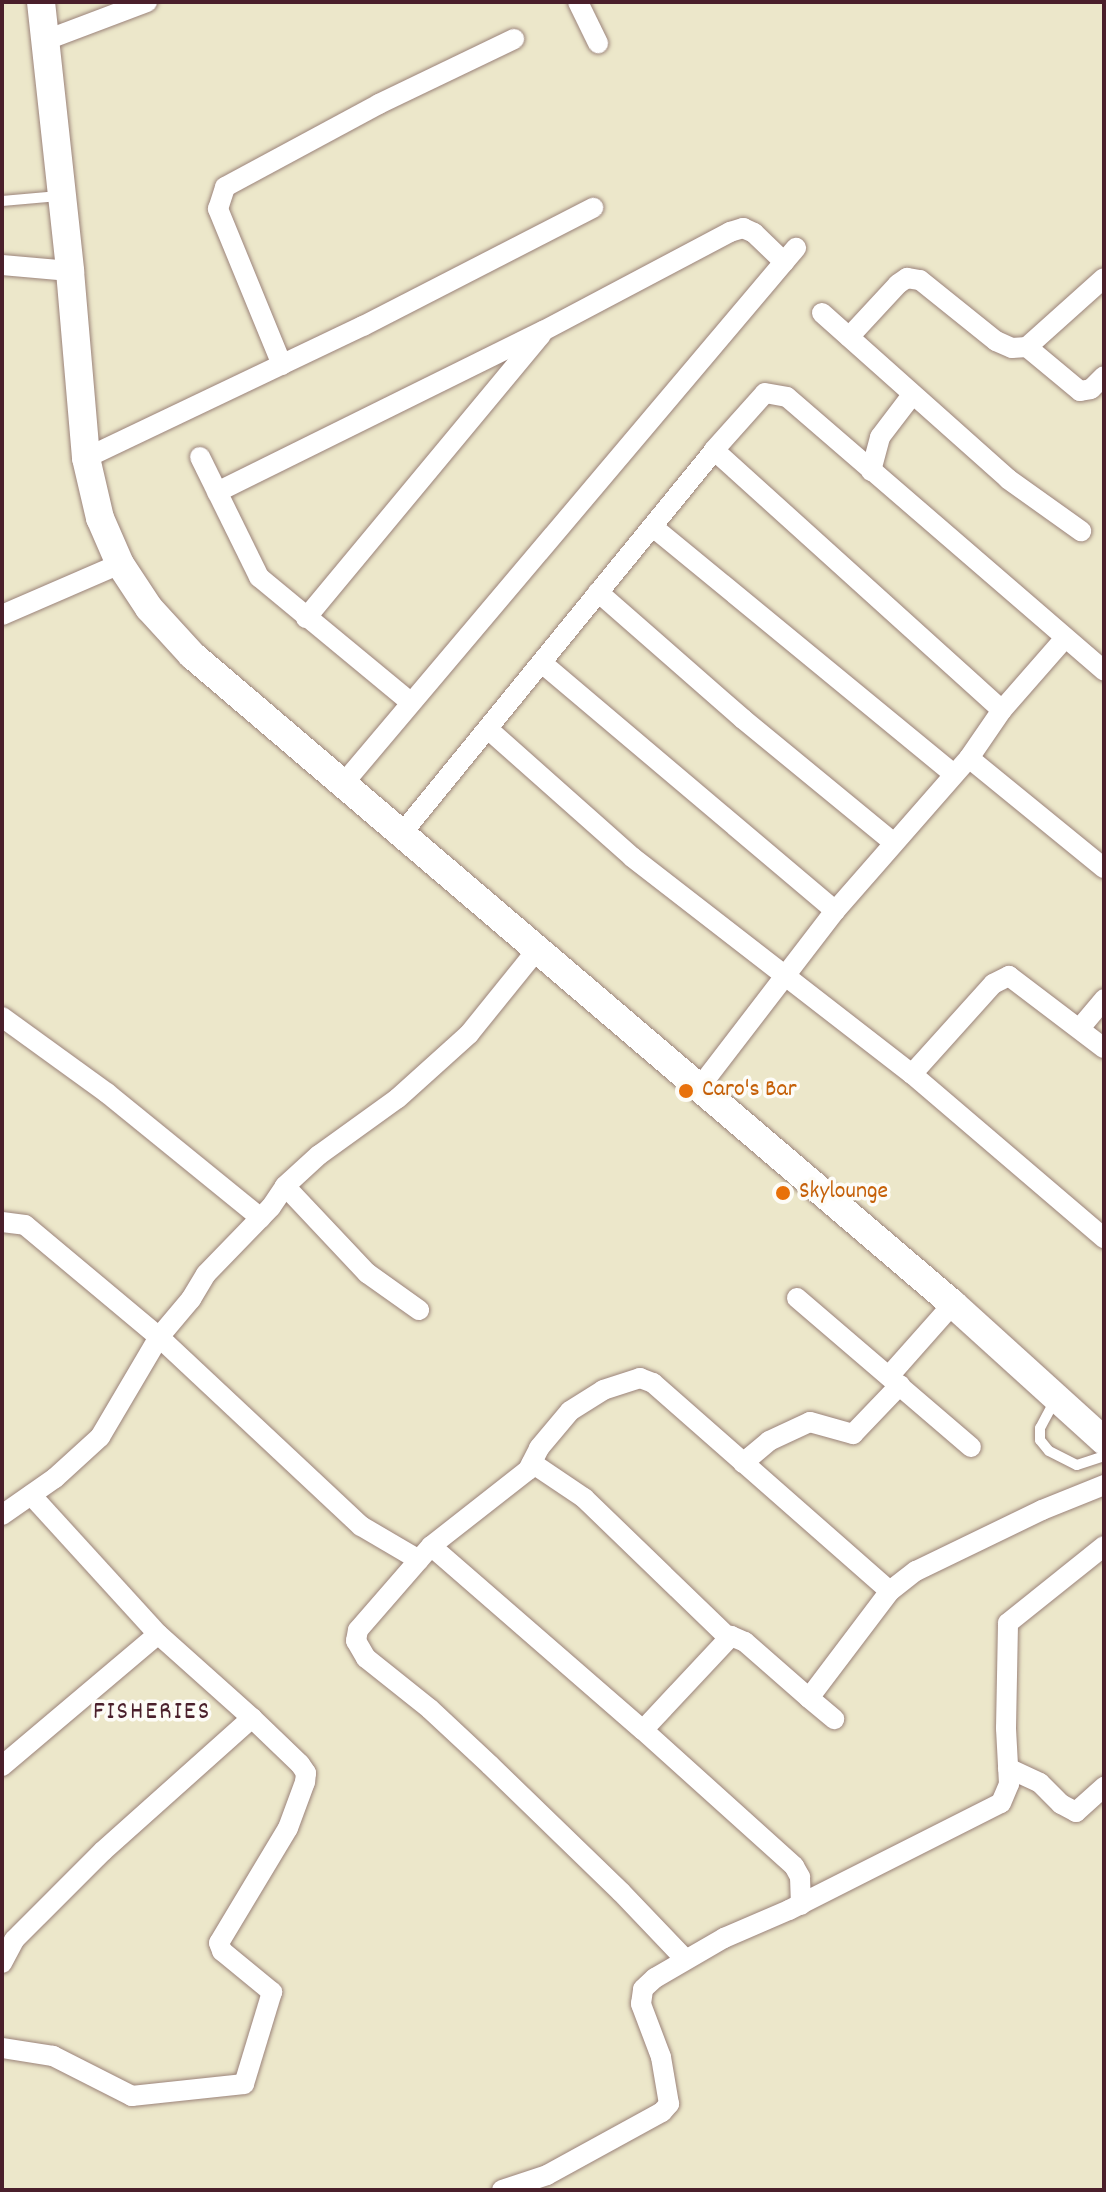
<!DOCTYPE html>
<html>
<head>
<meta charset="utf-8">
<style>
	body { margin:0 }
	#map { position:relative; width:1106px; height:2192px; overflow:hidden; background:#ece7ca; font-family:Dekko,sans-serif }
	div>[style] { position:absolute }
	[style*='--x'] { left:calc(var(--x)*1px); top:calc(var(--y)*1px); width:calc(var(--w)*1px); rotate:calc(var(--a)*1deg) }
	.roads { filter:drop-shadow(0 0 2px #9b837a) drop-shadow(0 0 2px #9b837a) }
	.service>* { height:10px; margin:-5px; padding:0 5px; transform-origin:5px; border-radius:5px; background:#fff }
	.minor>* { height:20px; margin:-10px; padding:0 10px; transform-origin:10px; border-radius:10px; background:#fff }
	.secondary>* { height:28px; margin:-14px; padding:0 14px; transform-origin:14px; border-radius:14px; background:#fff }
	.dots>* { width:22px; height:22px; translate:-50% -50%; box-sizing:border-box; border:4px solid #fdfcf7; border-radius:50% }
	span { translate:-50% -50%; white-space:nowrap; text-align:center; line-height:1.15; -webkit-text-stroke:7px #fdfcf7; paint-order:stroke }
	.food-label { font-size:24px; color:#c56008 }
	.left { translate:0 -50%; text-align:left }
	.neighbourhood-label { font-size:26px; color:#4a1f2b; letter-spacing:2px }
	.frame { position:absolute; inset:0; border:4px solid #4a1f2b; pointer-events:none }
</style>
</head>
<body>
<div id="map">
	<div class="roads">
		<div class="service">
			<i style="--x:2;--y:201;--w:57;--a:-5"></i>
			<i style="--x:1055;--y:1400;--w:32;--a:118"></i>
			<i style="--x:1040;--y:1428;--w:12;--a:90"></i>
			<i style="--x:1040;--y:1440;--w:14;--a:51"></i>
			<i style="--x:1049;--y:1451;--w:31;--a:27"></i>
			<i style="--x:1077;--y:1465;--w:28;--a:-18"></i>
		</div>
		<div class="minor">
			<i style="--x:578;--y:2;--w:46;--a:64"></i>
			<i style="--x:46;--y:40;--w:108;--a:-20.6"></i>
			<i style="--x:2;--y:265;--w:68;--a:5"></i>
			<i style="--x:822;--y:313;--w:249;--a:41.7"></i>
			<i style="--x:1008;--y:479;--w:90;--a:35.5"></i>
			<i style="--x:849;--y:337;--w:72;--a:-47.2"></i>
			<i style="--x:898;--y:284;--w:11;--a:-34"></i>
			<i style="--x:907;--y:278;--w:13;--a:9"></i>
			<i style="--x:920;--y:280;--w:97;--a:38.8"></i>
			<i style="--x:996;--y:341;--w:17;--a:24"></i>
			<i style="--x:1012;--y:348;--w:15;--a:-4"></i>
			<i style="--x:1027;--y:347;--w:103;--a:-41.9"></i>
			<i style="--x:1027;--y:347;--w:69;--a:39.7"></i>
			<i style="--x:1080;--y:391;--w:11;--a:-10"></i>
			<i style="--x:1091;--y:389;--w:18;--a:-45"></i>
			<i style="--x:282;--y:365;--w:169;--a:-112.3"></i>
			<i style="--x:218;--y:209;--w:23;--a:-72"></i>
			<i style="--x:225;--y:187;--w:175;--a:-28.3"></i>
			<i style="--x:379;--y:104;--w:150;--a:-25.7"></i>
			<i style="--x:714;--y:450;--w:388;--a:42.1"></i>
			<i style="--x:200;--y:457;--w:134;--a:63.8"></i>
			<i style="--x:259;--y:577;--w:196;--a:39.6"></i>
			<i style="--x:86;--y:458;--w:307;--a:-25.5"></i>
			<i style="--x:363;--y:326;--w:259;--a:-27.2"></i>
			<i style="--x:871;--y:471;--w:35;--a:-75"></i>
			<i style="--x:880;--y:437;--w:53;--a:-52.7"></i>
			<i style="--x:217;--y:492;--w:364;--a:-26.3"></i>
			<i style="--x:543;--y:331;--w:212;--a:-27.9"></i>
			<i style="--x:730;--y:232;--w:14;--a:-17"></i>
			<i style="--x:743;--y:228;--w:12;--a:24"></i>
			<i style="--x:754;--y:233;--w:42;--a:44"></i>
			<i style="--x:653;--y:527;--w:389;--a:39.4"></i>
			<i style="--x:598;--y:592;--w:193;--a:41.2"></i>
			<i style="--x:743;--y:719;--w:194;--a:39.4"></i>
			<i style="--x:2;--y:615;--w:129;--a:-23.4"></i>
			<i style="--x:306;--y:618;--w:368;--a:-50.3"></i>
			<i style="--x:542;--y:663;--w:384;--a:40.2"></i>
			<i style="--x:488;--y:729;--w:193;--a:41.6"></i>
			<i style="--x:632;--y:857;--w:354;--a:37.8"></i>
			<i style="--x:912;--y:1074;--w:253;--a:40.5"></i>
			<i style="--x:969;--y:758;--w:174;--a:39.2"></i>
			<i style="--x:343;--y:784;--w:702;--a:-49.8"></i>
			<i style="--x:403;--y:832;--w:493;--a:-50.8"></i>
			<i style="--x:714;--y:450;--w:76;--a:-48.2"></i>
			<i style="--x:765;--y:393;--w:22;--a:10"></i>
			<i style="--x:787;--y:397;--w:419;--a:40.8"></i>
			<i style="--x:2;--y:1017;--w:130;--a:35.9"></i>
			<i style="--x:107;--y:1093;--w:198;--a:39.1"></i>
			<i style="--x:1080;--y:1028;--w:38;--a:-50"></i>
			<i style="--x:912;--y:1074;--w:121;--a:-48"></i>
			<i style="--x:993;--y:984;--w:18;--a:-27"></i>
			<i style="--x:1009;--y:976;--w:119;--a:37.2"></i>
			<i style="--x:699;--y:1088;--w:223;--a:-52.5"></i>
			<i style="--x:835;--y:911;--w:203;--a:-48.8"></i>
			<i style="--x:969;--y:758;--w:58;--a:-55.5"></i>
			<i style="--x:1002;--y:710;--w:96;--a:-48.8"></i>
			<i style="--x:285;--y:1186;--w:120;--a:46.7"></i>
			<i style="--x:367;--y:1273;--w:64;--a:35.4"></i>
			<i style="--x:2;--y:1222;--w:23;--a:7"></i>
			<i style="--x:25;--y:1225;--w:175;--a:39.9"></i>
			<i style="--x:159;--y:1337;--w:277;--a:43.1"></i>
			<i style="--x:361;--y:1526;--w:67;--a:30.4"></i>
			<i style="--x:797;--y:1298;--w:229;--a:40.6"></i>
			<i style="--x:889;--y:1376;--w:96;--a:-48.4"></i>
			<i style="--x:532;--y:1463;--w:63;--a:33.9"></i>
			<i style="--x:584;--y:1498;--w:200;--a:44"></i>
			<i style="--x:743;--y:1463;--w:34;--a:-40"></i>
			<i style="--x:769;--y:1441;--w:45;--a:-24.9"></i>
			<i style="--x:810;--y:1422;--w:45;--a:15.6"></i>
			<i style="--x:853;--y:1434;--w:68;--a:-46.2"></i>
			<i style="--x:2;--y:1515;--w:65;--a:-34.9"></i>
			<i style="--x:55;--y:1478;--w:61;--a:-42.3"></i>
			<i style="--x:100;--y:1437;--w:116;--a:-59.5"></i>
			<i style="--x:159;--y:1337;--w:50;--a:-49.9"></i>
			<i style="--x:191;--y:1299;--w:29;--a:-59"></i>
			<i style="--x:206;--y:1274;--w:93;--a:-45.9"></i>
			<i style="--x:271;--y:1207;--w:25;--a:-56"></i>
			<i style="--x:285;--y:1186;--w:46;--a:-42.4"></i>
			<i style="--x:319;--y:1155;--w:97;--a:-35.8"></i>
			<i style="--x:398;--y:1098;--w:96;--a:-42"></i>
			<i style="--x:469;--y:1034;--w:107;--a:-51.1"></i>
			<i style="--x:431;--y:1546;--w:281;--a:41"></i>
			<i style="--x:643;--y:1730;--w:129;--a:-46.9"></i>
			<i style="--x:731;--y:1636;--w:15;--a:23"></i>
			<i style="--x:745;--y:1642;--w:85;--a:41.2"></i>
			<i style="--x:809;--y:1698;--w:134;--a:-52.9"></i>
			<i style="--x:890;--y:1591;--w:33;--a:-38"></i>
			<i style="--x:916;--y:1571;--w:140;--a:-25.8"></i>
			<i style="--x:1042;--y:1510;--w:67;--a:-22"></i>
			<i style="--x:158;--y:1634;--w:126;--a:41.8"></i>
			<i style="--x:809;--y:1698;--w:33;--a:40"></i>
			<i style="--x:643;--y:1730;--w:203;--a:42"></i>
			<i style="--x:794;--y:1866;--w:13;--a:61"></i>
			<i style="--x:800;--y:1877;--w:28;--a:88"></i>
			<i style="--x:2;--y:1766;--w:204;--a:-40.2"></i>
			<i style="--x:158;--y:1634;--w:188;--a:-132.4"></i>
			<i style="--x:1008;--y:1768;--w:35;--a:25"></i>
			<i style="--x:1040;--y:1783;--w:30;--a:45"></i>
			<i style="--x:1061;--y:1804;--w:17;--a:28"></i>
			<i style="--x:1076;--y:1812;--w:38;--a:-42"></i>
			<i style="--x:684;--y:1958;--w:91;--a:-133.7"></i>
			<i style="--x:621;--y:1892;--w:182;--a:-135.9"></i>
			<i style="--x:490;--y:1765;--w:82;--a:-137"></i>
			<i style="--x:430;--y:1709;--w:82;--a:-141.4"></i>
			<i style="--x:366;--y:1658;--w:20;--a:-120"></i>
			<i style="--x:356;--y:1641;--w:11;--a:-80"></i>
			<i style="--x:358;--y:1630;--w:111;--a:-49"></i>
			<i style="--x:431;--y:1546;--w:123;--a:-38.1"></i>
			<i style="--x:528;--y:1470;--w:25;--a:-63"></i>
			<i style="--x:539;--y:1448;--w:48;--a:-50"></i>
			<i style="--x:570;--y:1411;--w:39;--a:-32"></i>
			<i style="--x:603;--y:1390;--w:39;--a:-18"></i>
			<i style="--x:640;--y:1378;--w:14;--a:21"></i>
			<i style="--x:653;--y:1383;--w:315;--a:41.3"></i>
			<i style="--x:2;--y:1963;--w:26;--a:-62"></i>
			<i style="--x:14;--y:1940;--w:126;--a:-45"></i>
			<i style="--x:103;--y:1851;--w:200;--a:-41.8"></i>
			<i style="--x:252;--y:1718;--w:66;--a:43.8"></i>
			<i style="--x:300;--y:1764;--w:11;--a:56"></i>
			<i style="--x:306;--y:1773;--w:9;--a:96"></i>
			<i style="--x:305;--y:1782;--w:49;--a:110.3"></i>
			<i style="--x:288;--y:1828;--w:134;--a:121"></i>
			<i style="--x:219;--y:1943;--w:9;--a:69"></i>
			<i style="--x:222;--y:1951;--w:65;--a:39.4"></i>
			<i style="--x:272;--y:1992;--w:96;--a:106.9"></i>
			<i style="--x:244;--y:2084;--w:113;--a:173.9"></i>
			<i style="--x:132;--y:2096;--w:89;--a:-153.1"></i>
			<i style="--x:53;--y:2056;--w:52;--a:-171.1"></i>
			<i style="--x:502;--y:2190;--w:47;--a:-18.4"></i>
			<i style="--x:547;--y:2175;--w:131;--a:-28.7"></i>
			<i style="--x:662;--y:2112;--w:11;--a:-49"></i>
			<i style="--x:669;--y:2104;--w:48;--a:-99.7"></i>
			<i style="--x:661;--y:2057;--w:57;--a:-110.7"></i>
			<i style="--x:641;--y:2004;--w:15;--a:-82"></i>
			<i style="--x:643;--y:1989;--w:16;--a:-43"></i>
			<i style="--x:655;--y:1978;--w:80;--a:-30.1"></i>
			<i style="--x:724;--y:1938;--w:71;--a:-23.3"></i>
			<i style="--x:789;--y:1910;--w:237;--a:-26.8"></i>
			<i style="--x:1001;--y:1803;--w:21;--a:-67"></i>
			<i style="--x:1009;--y:1784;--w:56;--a:-93.1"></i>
			<i style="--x:1006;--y:1728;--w:105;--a:-88.9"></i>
			<i style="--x:1008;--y:1623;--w:123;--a:-38.7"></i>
		</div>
		<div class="secondary">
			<i style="--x:41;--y:2;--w:271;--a:83.8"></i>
			<i style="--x:70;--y:271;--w:188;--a:85.1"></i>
			<i style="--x:86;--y:458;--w:62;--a:76.9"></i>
			<i style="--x:100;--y:518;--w:50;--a:66.5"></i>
			<i style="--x:120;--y:564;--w:53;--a:56.6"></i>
			<i style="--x:149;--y:608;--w:64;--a:47.5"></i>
			<i style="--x:192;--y:655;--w:1000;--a:40.46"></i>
			<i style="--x:953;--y:1304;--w:204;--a:42.2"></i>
		</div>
	</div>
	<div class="dots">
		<i style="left:686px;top:1091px;background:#e8710a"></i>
		<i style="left:783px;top:1193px;background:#e8710a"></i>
	</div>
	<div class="food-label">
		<span class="left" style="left:702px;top:1091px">Caro's Bar</span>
		<span class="left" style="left:799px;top:1193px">Skylounge</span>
	</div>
	<div class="neighbourhood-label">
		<span style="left:152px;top:1713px">FISHERIES</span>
	</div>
	<div class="frame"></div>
</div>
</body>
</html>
